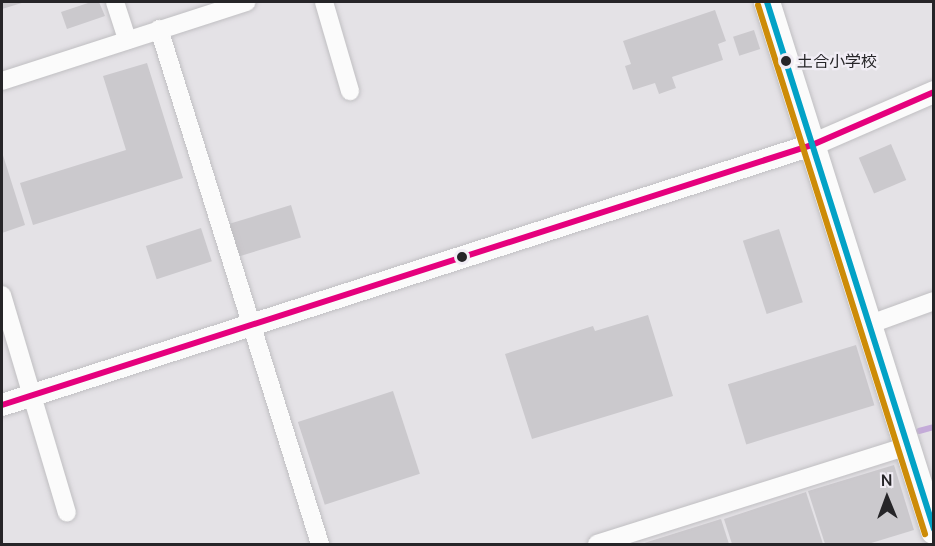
<!DOCTYPE html>
<html>
<head>
<meta charset="utf-8">
<style>
	body { margin:0 }
	#map { position:relative; width:935px; height:546px; overflow:hidden; background:#e4e2e6; font-family:Manrope,"Noto Sans JP",sans-serif }
	div>[style] { position:absolute }
	[style*='--x'] { left:calc(var(--x)*1px); top:calc(var(--y)*1px); width:calc(var(--w)*1px); rotate:calc(var(--a)*1deg) }
	.stream>* { height:6px; margin:-3px; padding:0 3px; transform-origin:3px; border-radius:3px; background:#c4abd9 }
	.building>* { inset:0; background:#cbc9cd; transform-origin:0 0 }
	.roads { filter:drop-shadow(0 0 2px #c0bfc2) drop-shadow(0 0 2px #c0bfc2) }
	.minor>* { height:18px; margin:-9px; padding:0 9px; transform-origin:9px; border-radius:9px; background:#fbfbfb }
	.tertiary>* { height:22px; margin:-11px; padding:0 11px; transform-origin:11px; border-radius:11px; background:#fbfbfb }
	.secondary>* { height:26px; margin:-13px; padding:0 13px; transform-origin:13px; border-radius:13px; background:#fbfbfb }
	.bus-1>* { height:6px; margin:-3px; padding:0 3px; transform-origin:3px; border-radius:3px; background:#e5007d }
	.bus-2>* { height:6px; margin:-3px; padding:0 3px; transform-origin:3px; border-radius:3px; background:#02a2c6 }
	.bus-3>* { height:6px; margin:-3px; padding:0 3px; transform-origin:3px; border-radius:3px; background:#cd8c08 }
	.dots>* { width:16px; height:16px; translate:-50% -50%; box-sizing:border-box; border:3px solid #f1edf5; border-radius:50% }
	span { translate:-50% -50%; white-space:nowrap; text-align:center; line-height:1.15; -webkit-text-stroke:4.5px #f1edf5; paint-order:stroke }
	.bus-label { font-size:16px; color:#262528 }
	.left { translate:0 -50%; text-align:left }
	.frame { position:absolute; inset:0; border:3px solid #262528; pointer-events:none }
	.north { position:absolute; left:857px; top:468px; width:60px; height:60px; -webkit-text-stroke:4px #f1edf5; paint-order:stroke; rotate:359deg; font-size:16px; font-weight:700; line-height:24px; text-align:center; color:#262528 }
	.north::after { content:''; display:block; margin:auto; width:21px; height:27px; background:#262528; clip-path:polygon(50% 0,100% 100%,50% 72%,0 100%) }
</style>
</head>
<body>
<div id="map">
	<div class="stream">
		<i style="--x:919;--y:431;--w:16;--a:-15"></i>
	</div>
	<div class="building">
		<i style="clip-path:polygon(2px 2px,25px 2px,2px 9px)"></i>
		<i style="clip-path:polygon(91px 2px,99px 2px,105px 16px,67px 29px,61px 12px)"></i>
		<i style="clip-path:polygon(715px 10px,726px 41px,718px 44px,723px 60px,672px 77px,676px 88px,659px 94px,655px 83px,633px 90px,625px 66px,631px 64px,623px 41px)"></i>
		<i style="left:754px;top:30px;width:20px;height:22px;rotate:72deg"></i>
		<i style="clip-path:polygon(147px 63px,183px 178px,33px 225px,20px 183px,126px 150px,103px 76px)"></i>
		<i style="left:891px;top:144px;width:39px;height:35px;rotate:67deg"></i>
		<i style="clip-path:polygon(2px 152px,25px 225px,2px 233px)"></i>
		<i style="left:291px;top:205px;width:34px;height:66px;rotate:73deg"></i>
		<i style="left:201px;top:228px;width:35px;height:58px;rotate:72deg"></i>
		<i style="left:779px;top:229px;width:77px;height:38px;rotate:72deg"></i>
		<i style="clip-path:polygon(648px 315px,673px 396px,532px 439px,505px 354px,593px 326px,595px 331px)"></i>
		<i style="left:856px;top:345px;width:63px;height:134px;rotate:73deg"></i>
		<i style="left:393px;top:391px;width:87px;height:100px;rotate:72deg"></i>
		<i style="clip-path:polygon(894px 465px,914px 530px,868px 544px,825px 544px,808px 491px)"></i>
		<i style="clip-path:polygon(806px 492px,823px 544px,732px 544px,724px 519px)"></i>
		<i style="clip-path:polygon(721px 519px,729px 544px,641px 544px)"></i>
	</div>
	<div class="roads">
		<div class="minor">
			<i style="--x:115;--y:2;--w:40;--a:72"></i>
			<i style="--x:324;--y:2;--w:93;--a:73.7"></i>
			<i style="--x:159;--y:29;--w:540;--a:72.64"></i>
			<i style="--x:2;--y:81;--w:257;--a:-17.9"></i>
			<i style="--x:2;--y:295;--w:227;--a:73.4"></i>
			<i style="--x:868;--y:325;--w:70;--a:-20"></i>
			<i style="--x:597;--y:544;--w:323;--a:-17.5"></i>
		</div>
		<div class="tertiary">
			<i style="--x:2;--y:405;--w:851;--a:-17.8"></i>
			<i style="--x:812;--y:145;--w:133;--a:-23.5"></i>
		</div>
		<div class="secondary">
			<i style="--x:767;--y:2;--w:555;--a:72.48"></i>
		</div>
	</div>
	<div class="bus-1">
		<i style="--x:2;--y:405;--w:851;--a:-17.8"></i>
		<i style="--x:812;--y:145;--w:133;--a:-23.5"></i>
	</div>
	<div class="bus-2">
		<i style="--x:767;--y:2;--w:553;--a:72.42"></i>
	</div>
	<div class="bus-3">
		<i style="--x:758;--y:5;--w:555;--a:72.48"></i>
	</div>
	<div class="dots">
		<i style="left:786px;top:61px;background:#262528"></i>
		<i style="left:462px;top:257px;background:#262528"></i>
	</div>
	<div class="bus-label">
		<span class="left" style="left:797px;top:61px">土合小学校</span>
	</div>
	<div class="frame"></div>
	<div class="north">N</div>
</div>
</body>
</html>
